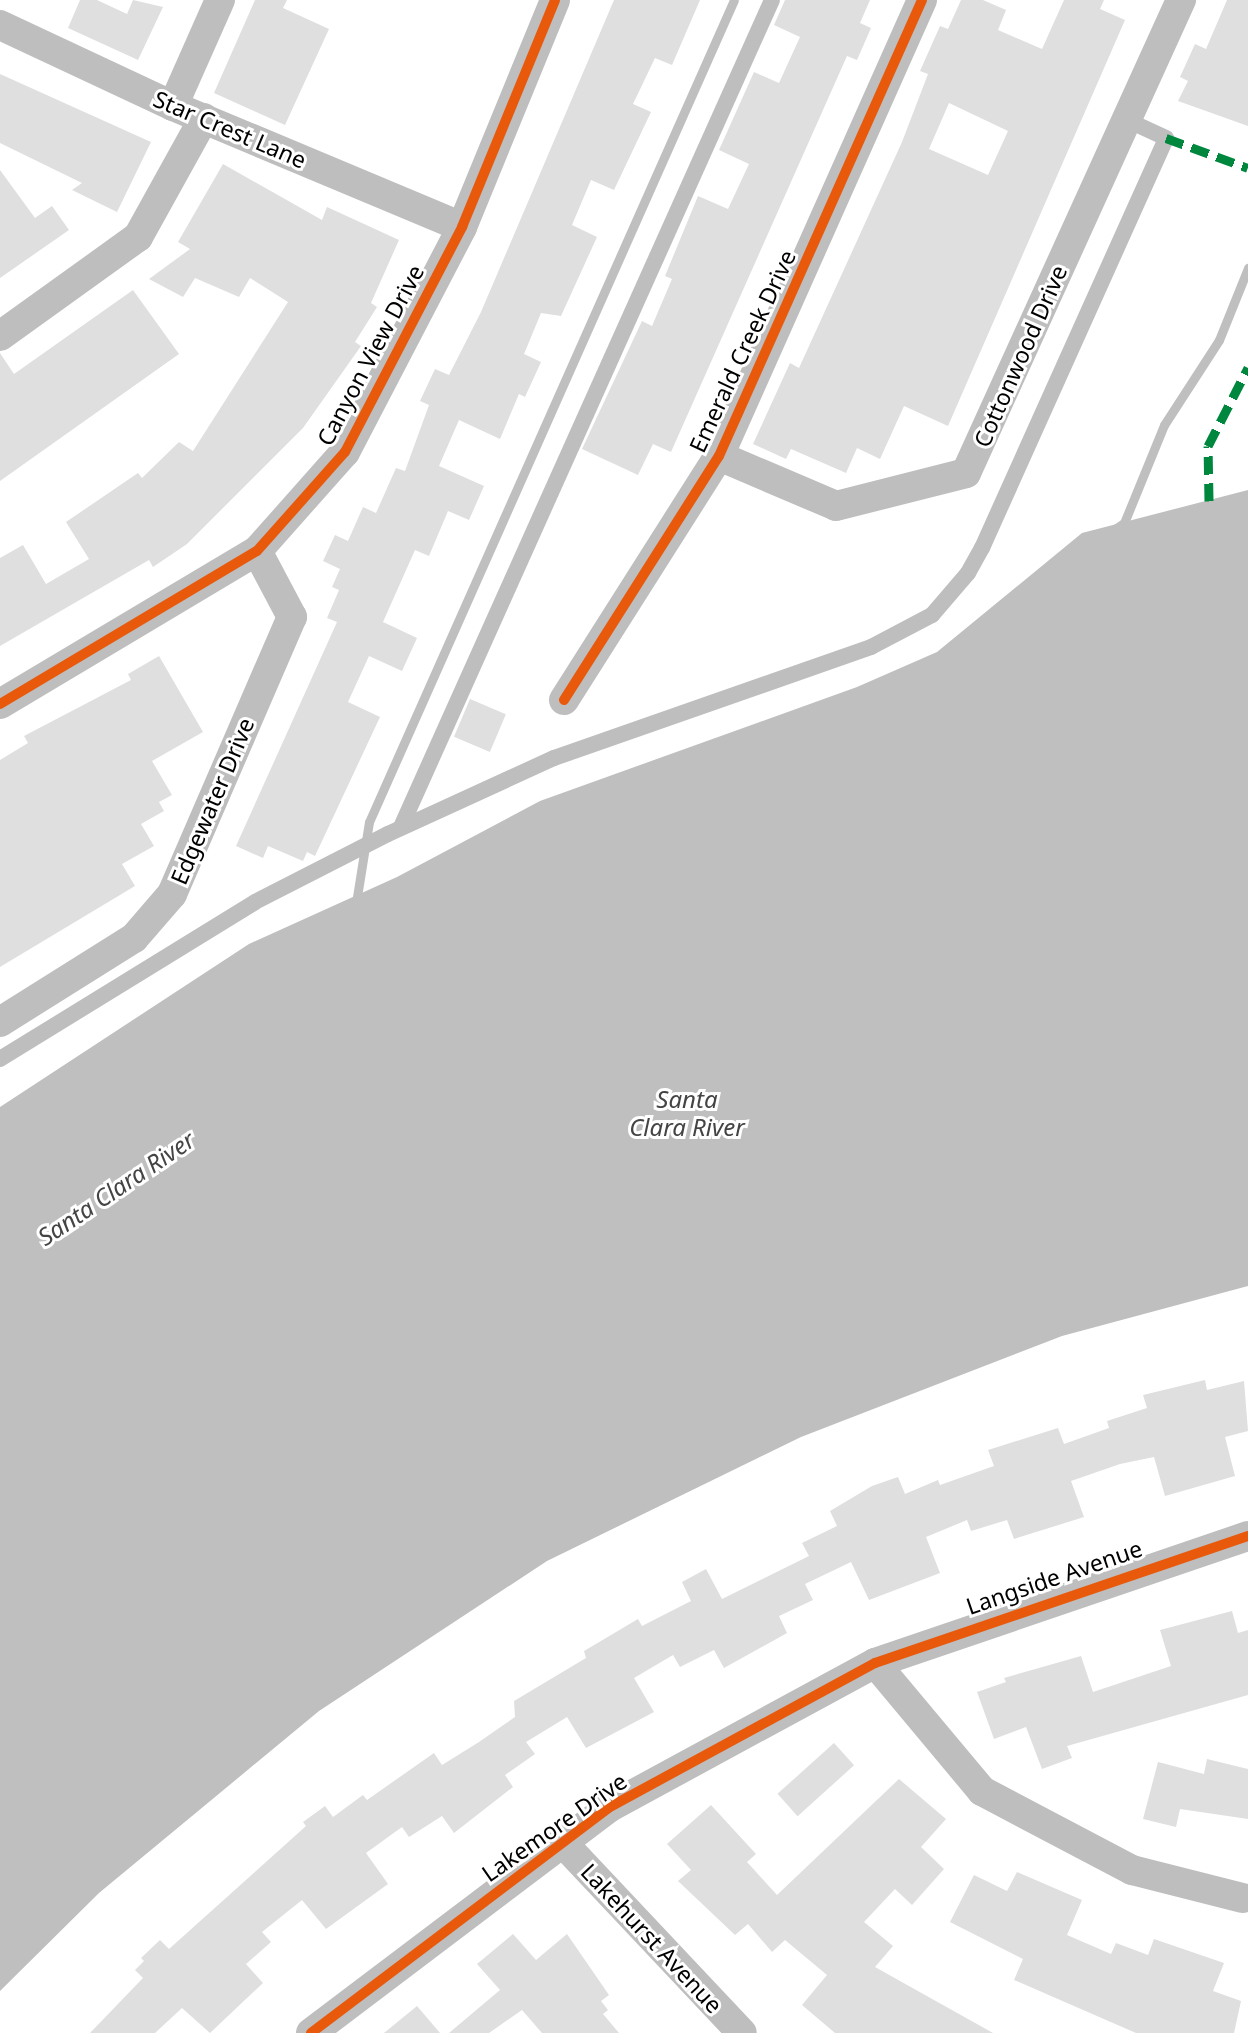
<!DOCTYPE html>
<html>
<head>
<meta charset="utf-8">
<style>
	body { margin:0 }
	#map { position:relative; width:1248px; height:2033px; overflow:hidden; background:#fff; font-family:"Noto Sans",sans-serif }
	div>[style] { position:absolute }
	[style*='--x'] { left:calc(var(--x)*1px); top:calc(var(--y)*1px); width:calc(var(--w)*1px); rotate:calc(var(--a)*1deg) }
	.water>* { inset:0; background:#bfbfbf }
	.stream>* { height:9px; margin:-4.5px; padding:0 4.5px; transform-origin:4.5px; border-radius:4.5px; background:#bfbfbf }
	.building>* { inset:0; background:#dfdfdf; transform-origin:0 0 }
	.service>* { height:16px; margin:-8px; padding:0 8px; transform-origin:8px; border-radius:8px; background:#bebebe }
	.minor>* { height:30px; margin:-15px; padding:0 15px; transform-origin:15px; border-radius:15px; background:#bebebe }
	.quiet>* { height:9px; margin-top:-4.5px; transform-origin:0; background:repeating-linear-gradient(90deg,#00873e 0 18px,transparent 0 27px) }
	.cycleway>* { height:10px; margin:-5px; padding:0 5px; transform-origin:5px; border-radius:5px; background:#e8590c }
	span { translate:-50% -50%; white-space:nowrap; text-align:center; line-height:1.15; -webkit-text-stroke:6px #fff; paint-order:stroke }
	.street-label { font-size:23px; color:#000 }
	.water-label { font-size:24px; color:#444; font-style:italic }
</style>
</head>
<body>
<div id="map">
	<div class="water">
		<i style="clip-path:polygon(1248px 490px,1248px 1286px,1062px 1336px,801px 1437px,547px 1561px,319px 1711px,99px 1893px,0 1991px,0 1107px,249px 944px,397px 877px,540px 801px,857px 687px,937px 652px,1082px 533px)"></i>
	</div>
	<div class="stream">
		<i style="--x:1115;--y:529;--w:11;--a:-34"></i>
		<i style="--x:1124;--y:523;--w:106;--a:-67.8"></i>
		<i style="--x:1164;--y:425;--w:101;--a:-57.1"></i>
		<i style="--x:1219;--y:340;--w:78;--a:-68.1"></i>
		<i style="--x:356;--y:903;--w:82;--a:-80.9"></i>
		<i style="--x:369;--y:822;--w:899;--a:-66.06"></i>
	</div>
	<div class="building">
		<i style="clip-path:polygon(80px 0,97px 0,127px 14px,133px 0,163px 7px,138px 60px,68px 28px)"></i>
		<i style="clip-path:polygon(255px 0,287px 0,283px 8px,329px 29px,285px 125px,214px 93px)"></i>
		<i style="clip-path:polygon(614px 0,700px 0,672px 65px,655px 58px,633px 104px,651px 112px,614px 190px,591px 180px,572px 225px,597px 237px,561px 316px,541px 313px,524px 354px,541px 362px,525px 397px,519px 394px,500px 439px,459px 420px,439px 466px,484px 486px,469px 520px,448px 511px,429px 556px,415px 550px,383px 622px,417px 638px,402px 671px,369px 656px,348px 702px,380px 717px,315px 856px,307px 852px,303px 861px,268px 846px,263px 858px,236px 846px,337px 622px,327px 618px,339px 590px,332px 587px,340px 569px,323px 561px,335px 535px,348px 541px,363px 507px,376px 513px,396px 468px,405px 471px,429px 405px,420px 401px,435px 369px,449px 375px,481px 312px)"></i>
		<i style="clip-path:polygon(785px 0,870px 0,860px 23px,871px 28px,857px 60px,847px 56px,671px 452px,653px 444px,638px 475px,582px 449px,642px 321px,652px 326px,672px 279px,665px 276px,698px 196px,728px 209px,749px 164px,719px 150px,754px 72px,779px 83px,800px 37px,774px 25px)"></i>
		<i style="clip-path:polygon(evenodd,961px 0,983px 0,1006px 10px,998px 30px,1042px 49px,1064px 0,1104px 0,1100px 9px,1125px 20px,948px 426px,904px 406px,880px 459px,857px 448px,846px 473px,791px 449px,786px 459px,753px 444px,790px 363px,799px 368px,902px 142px,928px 74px,920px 71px,940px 26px,948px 29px,961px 0,949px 103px,1008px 131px,988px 175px,929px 149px,949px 103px)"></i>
		<i style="clip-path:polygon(1227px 0,1248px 0,1248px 126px,1178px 101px,1188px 81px,1180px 77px,1195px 44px,1206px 49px)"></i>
		<i style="clip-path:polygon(0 74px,151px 142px,117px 212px,72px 190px,82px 183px,0 143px)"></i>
		<i style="clip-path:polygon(223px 164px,322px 220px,327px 207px,399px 240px,371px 303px,377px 307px,355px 342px,361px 346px,303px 428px,187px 544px,153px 567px,149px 560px,0 646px,0 558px,23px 545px,46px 584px,89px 559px,66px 522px,138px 473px,142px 478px,179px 442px,193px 451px,288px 302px,250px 278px,239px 297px,195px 278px,183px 297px,149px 279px,190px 249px,178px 242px)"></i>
		<i style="clip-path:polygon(0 170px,35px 218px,52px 206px,69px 230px,0 278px)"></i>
		<i style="clip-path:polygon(133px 290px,179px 354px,0 481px,0 353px,14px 374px)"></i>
		<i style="clip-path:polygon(159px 656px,203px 732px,152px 761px,172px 795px,159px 802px,164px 811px,141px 824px,154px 846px,122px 864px,135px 886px,0 967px,0 760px,28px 743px,24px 736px,131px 680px,128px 674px)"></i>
		<i style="left:470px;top:699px;width:39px;height:41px;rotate:23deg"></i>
		<i style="clip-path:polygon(1205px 1380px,1207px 1390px,1244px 1381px,1248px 1431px,1225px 1437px,1235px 1476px,1165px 1496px,1154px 1457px,1120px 1464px,1071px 1481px,1084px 1517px,1014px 1539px,1007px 1520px,971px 1531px,967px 1520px,926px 1537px,940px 1573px,869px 1600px,851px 1562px,805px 1584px,813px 1600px,779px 1616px,787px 1633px,724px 1668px,714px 1650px,680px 1667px,673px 1655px,634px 1678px,654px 1712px,586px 1748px,567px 1717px,526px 1742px,535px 1754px,505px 1775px,513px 1787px,454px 1833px,442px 1816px,409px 1837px,402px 1827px,366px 1853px,388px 1884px,326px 1929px,302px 1900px,262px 1932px,271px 1942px,246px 1964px,263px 1983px,210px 2033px,182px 2008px,155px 2033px,90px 2033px,143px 1978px,135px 1970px,144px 1961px,141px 1958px,160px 1940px,169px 1949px,306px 1826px,303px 1822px,325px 1806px,333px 1817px,363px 1795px,367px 1800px,434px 1753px,442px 1765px,479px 1742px,515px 1717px,514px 1701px,586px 1658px,584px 1651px,638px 1619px,642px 1626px,691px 1601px,682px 1582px,706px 1569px,722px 1599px,809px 1556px,802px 1543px,837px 1526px,830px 1511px,872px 1486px,898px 1477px,905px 1494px,938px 1480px,940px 1485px,994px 1466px,988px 1450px,1058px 1428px,1064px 1444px,1109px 1428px,1107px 1421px,1147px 1408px,1143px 1395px)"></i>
		<i style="clip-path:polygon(1232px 1611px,1238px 1633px,1248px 1630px,1248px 1695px,1067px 1746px,1072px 1758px,1042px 1769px,1026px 1727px,994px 1739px,977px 1692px,1006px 1682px,1004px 1678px,1081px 1656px,1093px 1692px,1171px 1666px,1160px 1630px)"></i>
		<i style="left:834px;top:1743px;width:30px;height:76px;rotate:48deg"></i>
		<i style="clip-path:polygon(1207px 1759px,1248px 1769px,1248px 1819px,1180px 1809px,1176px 1827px,1143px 1819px,1158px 1762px,1204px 1774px)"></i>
		<i style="clip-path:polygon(899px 1779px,946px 1819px,921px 1847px,944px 1869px,912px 1905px,895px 1889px,864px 1922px,893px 1946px,875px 1967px,993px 2033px,835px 2033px,802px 2005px,827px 1975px,785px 1940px,772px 1952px,748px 1924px,735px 1935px,678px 1881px,691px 1870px,667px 1844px,711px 1805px,756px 1854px,747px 1862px,777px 1895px)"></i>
		<i style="clip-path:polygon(1017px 1872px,1082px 1900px,1067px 1935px,1111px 1954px,1116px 1943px,1148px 1955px,1154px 1939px,1224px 1963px,1213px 1991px,1241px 2001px,1234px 2033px,1136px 2033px,1014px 1980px,1023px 1959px,950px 1922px,974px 1875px,1007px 1891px)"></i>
		<i style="clip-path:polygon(513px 1934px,536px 1960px,567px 1934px,609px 1995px,601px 2001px,608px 2010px,603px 2014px,619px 2033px,542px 2033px,522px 2010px,489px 2033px,449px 2033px,500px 1990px,477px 1964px)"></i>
		<i style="clip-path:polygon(417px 2006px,440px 2033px,384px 2033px)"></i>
	</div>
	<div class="service">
		<i style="--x:401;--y:827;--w:906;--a:-65.84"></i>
		<i style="--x:0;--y:1059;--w:299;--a:-31.6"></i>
		<i style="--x:255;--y:902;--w:149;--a:-27.1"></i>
		<i style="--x:388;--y:834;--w:183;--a:-24.6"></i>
		<i style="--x:554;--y:758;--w:336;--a:-19.3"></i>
		<i style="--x:871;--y:647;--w:69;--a:-27.7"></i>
		<i style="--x:932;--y:615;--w:55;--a:-49.4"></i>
		<i style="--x:968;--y:573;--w:29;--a:-61"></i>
		<i style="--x:982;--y:548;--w:449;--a:-65.8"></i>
		<i style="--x:1166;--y:138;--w:43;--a:-155.2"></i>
	</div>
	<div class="minor">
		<i style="--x:0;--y:25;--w:191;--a:25.1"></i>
		<i style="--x:173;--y:106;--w:313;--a:22.7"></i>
		<i style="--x:173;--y:106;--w:116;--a:-66.1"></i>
		<i style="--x:0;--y:336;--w:170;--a:-35.7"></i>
		<i style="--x:138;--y:237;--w:136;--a:-61"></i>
		<i style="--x:719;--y:456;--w:127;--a:23.1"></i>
		<i style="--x:836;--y:506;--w:134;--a:-14.2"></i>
		<i style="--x:966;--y:473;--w:520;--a:-65.56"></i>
		<i style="--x:564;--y:700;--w:289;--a:-57.6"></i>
		<i style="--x:719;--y:456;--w:499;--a:-66"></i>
		<i style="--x:0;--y:704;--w:299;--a:-30.8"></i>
		<i style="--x:257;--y:551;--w:132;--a:-48.4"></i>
		<i style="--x:345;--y:452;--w:254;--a:-62.5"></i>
		<i style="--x:462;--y:227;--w:245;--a:-67.7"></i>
		<i style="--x:0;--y:1022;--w:158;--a:-32.1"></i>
		<i style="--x:134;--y:938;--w:58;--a:-49.2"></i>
		<i style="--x:172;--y:894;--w:302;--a:-66.6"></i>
		<i style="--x:292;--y:617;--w:75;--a:-117.9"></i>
		<i style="--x:875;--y:1663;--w:167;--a:50.1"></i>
		<i style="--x:982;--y:1791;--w:170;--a:27.8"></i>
		<i style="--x:1132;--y:1870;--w:114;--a:14.2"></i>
		<i style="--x:562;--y:1842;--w:262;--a:46.7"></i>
		<i style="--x:311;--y:2033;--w:373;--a:-37.1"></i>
		<i style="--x:608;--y:1808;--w:304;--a:-28.5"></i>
		<i style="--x:875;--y:1663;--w:394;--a:-18.8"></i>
	</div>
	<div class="quiet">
		<i style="--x:1166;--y:138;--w:87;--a:20.1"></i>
		<i style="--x:1209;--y:501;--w:55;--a:-91"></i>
		<i style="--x:1208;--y:446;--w:88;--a:-62.9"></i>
	</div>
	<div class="cycleway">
		<i style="--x:564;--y:700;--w:289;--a:-57.6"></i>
		<i style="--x:719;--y:456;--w:499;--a:-66"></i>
		<i style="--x:0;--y:704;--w:299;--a:-30.8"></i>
		<i style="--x:257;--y:551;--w:132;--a:-48.4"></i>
		<i style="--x:345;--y:452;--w:254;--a:-62.5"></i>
		<i style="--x:462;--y:227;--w:245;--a:-67.7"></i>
		<i style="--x:311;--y:2033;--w:373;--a:-37.1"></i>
		<i style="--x:608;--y:1808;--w:304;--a:-28.5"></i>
		<i style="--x:875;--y:1663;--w:394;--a:-18.8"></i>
	</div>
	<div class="street-label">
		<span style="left:230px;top:129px;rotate:23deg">Star Crest Lane</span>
		<span style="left:742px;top:351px;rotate:-65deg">Emerald Creek Drive</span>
		<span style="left:370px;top:355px;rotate:-62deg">Canyon View Drive</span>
		<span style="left:1020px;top:356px;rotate:-66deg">Cottonwood Drive</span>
		<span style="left:212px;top:801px;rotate:-67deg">Edgewater Drive</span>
		<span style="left:1054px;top:1577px;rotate:-19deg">Langside Avenue</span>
		<span style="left:554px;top:1827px;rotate:-35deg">Lakemore Drive</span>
		<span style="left:652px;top:1938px;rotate:47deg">Lakehurst Avenue</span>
	</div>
	<div class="water-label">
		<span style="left:687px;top:1113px">Santa<br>Clara River</span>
		<span style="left:116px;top:1188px;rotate:-34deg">Santa Clara River</span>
	</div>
</div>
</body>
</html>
